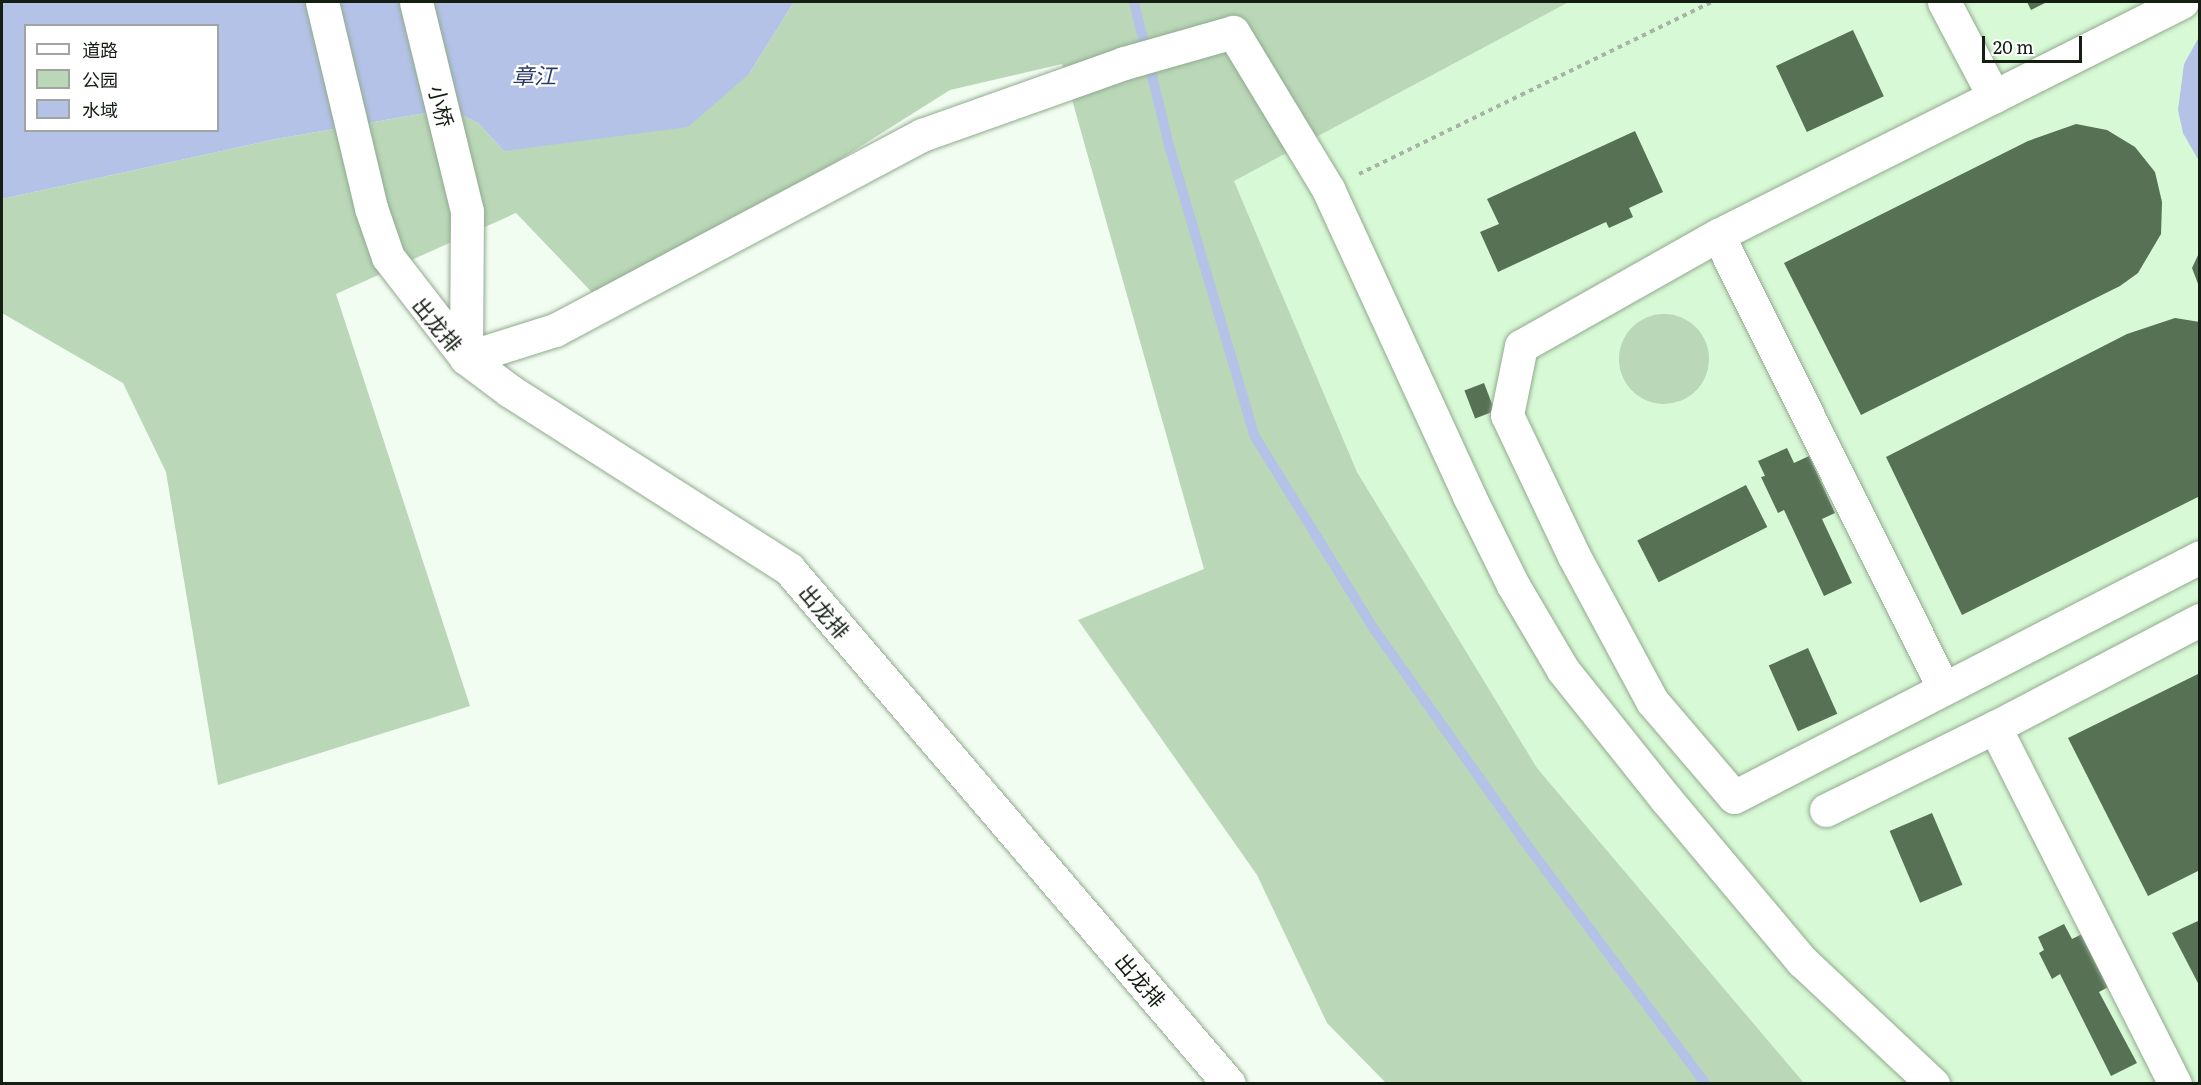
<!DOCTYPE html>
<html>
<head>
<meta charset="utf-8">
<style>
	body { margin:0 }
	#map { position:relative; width:2201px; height:1085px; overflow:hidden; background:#f2fdf1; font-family:Literata,"Noto Sans SC",serif }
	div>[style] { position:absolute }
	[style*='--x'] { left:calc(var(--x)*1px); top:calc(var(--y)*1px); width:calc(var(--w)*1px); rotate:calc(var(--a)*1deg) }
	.built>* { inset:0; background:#d8f9d5 }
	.green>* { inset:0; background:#bad7b8 }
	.round { border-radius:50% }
	.water>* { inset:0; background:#b4c2e7 }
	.stream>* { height:10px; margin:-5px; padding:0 5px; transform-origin:5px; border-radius:5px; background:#b4c2e7 }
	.building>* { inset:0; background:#567154; transform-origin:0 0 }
	.path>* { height:4px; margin-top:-2px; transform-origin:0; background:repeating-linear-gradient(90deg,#a8b3a7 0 4.5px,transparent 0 9px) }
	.roads { filter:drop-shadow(0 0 2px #90aa8e) drop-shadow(0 0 2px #90aa8e) }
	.minor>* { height:33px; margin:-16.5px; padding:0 16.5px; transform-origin:16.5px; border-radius:16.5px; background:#fff }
	.tertiary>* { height:33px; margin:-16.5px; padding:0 16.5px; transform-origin:16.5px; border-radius:16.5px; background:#fff }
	span { translate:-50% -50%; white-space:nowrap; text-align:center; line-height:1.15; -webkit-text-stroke:4.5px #fff; paint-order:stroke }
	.street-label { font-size:21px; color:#141e13 }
	.water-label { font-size:22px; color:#2c3b6b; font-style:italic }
	.frame { position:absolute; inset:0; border:3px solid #141e13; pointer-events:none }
	.legend { position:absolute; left:24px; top:24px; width:195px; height:108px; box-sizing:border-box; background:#fff; border:2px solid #a1a5a1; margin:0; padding:8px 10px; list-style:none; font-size:18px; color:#141e13 }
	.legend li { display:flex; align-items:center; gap:12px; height:30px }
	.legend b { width:30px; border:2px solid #a1a5a1 }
	.scale { position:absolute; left:1982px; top:36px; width:100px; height:27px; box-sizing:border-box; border:3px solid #141e13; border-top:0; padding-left:8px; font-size:18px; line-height:21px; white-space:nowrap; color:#141e13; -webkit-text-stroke:4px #fff; paint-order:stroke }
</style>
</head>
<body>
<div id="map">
	<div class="built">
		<i style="clip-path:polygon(1569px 2px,2199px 2px,2199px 1083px,1804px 1083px,1537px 768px,1357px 472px,1234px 181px)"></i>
	</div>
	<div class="green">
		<i style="clip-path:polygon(794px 2px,1569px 2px,1234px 181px,1357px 472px,1537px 768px,1804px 1083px,1386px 1083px,1327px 1023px,1257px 875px,1078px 620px,1204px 569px,1062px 64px,950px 90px,606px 307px,516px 213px,336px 294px,470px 706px,218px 785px,166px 472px,123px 383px,2px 313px,2px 199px,276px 139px,449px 109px,478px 123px,504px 151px,749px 74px)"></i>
		<i class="round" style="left:1619px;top:314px;width:90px;height:90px"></i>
	</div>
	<div class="water">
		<i style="clip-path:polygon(evenodd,2px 2px,794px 2px,749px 74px,688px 127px,504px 151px,478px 123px,449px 109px,276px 139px,2px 199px,2px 2px,26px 26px,218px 26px,218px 130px,26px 130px,26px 26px)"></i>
		<i style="clip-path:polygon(2199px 37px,2199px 161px,2183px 133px,2178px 110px,2184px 64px)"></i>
	</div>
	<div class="stream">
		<i style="--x:1134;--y:2;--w:144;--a:76.3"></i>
		<i style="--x:1168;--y:142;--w:305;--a:73.6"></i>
		<i style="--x:1254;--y:435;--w:228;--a:58.3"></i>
		<i style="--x:1374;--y:629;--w:260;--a:54.7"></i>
		<i style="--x:1524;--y:841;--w:304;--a:53.2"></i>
	</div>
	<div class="building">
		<i style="clip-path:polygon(2027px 2px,2047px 2px,2031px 10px)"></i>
		<i style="left:1853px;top:30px;width:73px;height:85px;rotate:65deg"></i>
		<i style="clip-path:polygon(2076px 124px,2107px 130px,2135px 147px,2155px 172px,2162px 202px,2161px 234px,2138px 273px,2120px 286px,1861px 415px,1784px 263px,2028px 141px)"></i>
		<i style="clip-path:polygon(1635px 131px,1663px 192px,1629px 208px,1633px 217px,1609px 228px,1606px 222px,1498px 272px,1480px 232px,1499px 224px,1487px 199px)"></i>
		<i style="clip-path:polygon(2200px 251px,2200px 289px,2192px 268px)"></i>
		<i style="clip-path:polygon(2175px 318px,2200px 322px,2200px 496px,1962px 615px,1886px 457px,2127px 334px)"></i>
		<i style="left:1484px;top:383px;width:30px;height:21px;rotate:69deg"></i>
		<i style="clip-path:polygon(1787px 448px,1794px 463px,1809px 456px,1835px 513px,1822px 519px,1852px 583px,1824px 596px,1784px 510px,1778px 513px,1761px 477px,1765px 476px,1758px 461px)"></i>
		<i style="left:1746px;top:485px;width:47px;height:122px;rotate:63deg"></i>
		<i style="left:1808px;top:648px;width:72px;height:43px;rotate:66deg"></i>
		<i style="clip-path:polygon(2200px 673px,2200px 870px,2148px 896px,2068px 738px)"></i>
		<i style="left:1932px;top:813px;width:78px;height:46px;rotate:67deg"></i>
		<i style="clip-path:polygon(2200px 920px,2200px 987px,2172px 933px)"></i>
		<i style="clip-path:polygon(2064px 924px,2072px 939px,2084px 933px,2110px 986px,2099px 992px,2137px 1063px,2111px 1076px,2060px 974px,2052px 979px,2039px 953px,2044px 950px,2038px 937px)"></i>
	</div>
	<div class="path">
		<i style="--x:1359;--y:174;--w:393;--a:-26"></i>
	</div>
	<div class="roads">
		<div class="minor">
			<i style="--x:1944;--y:2;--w:107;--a:62.2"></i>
			<i style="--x:2182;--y:2;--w:519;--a:153.34"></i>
			<i style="--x:1718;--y:235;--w:226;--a:150.6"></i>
			<i style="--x:1521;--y:346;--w:70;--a:101.5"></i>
			<i style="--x:1507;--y:415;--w:156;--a:64.6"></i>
			<i style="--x:1574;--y:556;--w:165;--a:61.7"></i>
			<i style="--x:1652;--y:701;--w:126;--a:49.5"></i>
			<i style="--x:1734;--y:797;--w:524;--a:-27.25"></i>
			<i style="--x:1718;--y:235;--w:505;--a:63.54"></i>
			<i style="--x:1826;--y:810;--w:188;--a:-26.2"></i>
			<i style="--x:2175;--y:1084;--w:400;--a:-116.8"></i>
			<i style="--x:1995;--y:727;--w:231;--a:-27.6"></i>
		</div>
		<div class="tertiary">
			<i style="--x:322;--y:2;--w:212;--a:76.6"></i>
			<i style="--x:371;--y:208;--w:52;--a:70.9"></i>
			<i style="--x:388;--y:257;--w:128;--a:52.3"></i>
			<i style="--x:466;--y:358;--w:55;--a:36.9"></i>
			<i style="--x:510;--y:391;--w:331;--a:32.5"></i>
			<i style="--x:789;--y:569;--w:677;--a:49.49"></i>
			<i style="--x:416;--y:2;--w:215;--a:76.3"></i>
			<i style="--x:467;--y:211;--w:147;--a:90.4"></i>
			<i style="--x:466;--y:358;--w:93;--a:-17.5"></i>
			<i style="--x:555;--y:330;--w:416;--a:-28"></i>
			<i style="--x:922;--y:135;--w:214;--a:-19.6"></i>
			<i style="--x:1124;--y:63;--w:113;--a:-15.9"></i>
			<i style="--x:1233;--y:32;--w:184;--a:58.8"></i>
			<i style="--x:1328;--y:189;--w:338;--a:65.3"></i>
			<i style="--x:1469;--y:496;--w:99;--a:63.7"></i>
			<i style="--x:1513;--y:585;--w:99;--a:59.5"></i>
			<i style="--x:1563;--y:670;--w:165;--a:51.4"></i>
			<i style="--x:1666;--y:799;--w:212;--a:50"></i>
			<i style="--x:1802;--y:961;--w:180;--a:43.2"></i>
		</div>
	</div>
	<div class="street-label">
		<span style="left:442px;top:106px;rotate:76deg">小桥</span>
		<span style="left:438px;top:324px;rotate:50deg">出龙排</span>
		<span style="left:825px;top:611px;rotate:49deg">出龙排</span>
		<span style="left:1141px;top:980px;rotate:49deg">出龙排</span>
	</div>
	<div class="water-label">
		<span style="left:534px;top:75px">章江</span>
	</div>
	<div class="frame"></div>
	<ul class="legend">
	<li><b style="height:8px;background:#fff"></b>道路</li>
	<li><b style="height:16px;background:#bad7b8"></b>公园</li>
	<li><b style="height:16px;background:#b4c2e7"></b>水域</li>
	</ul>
	<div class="scale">20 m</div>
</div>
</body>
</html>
